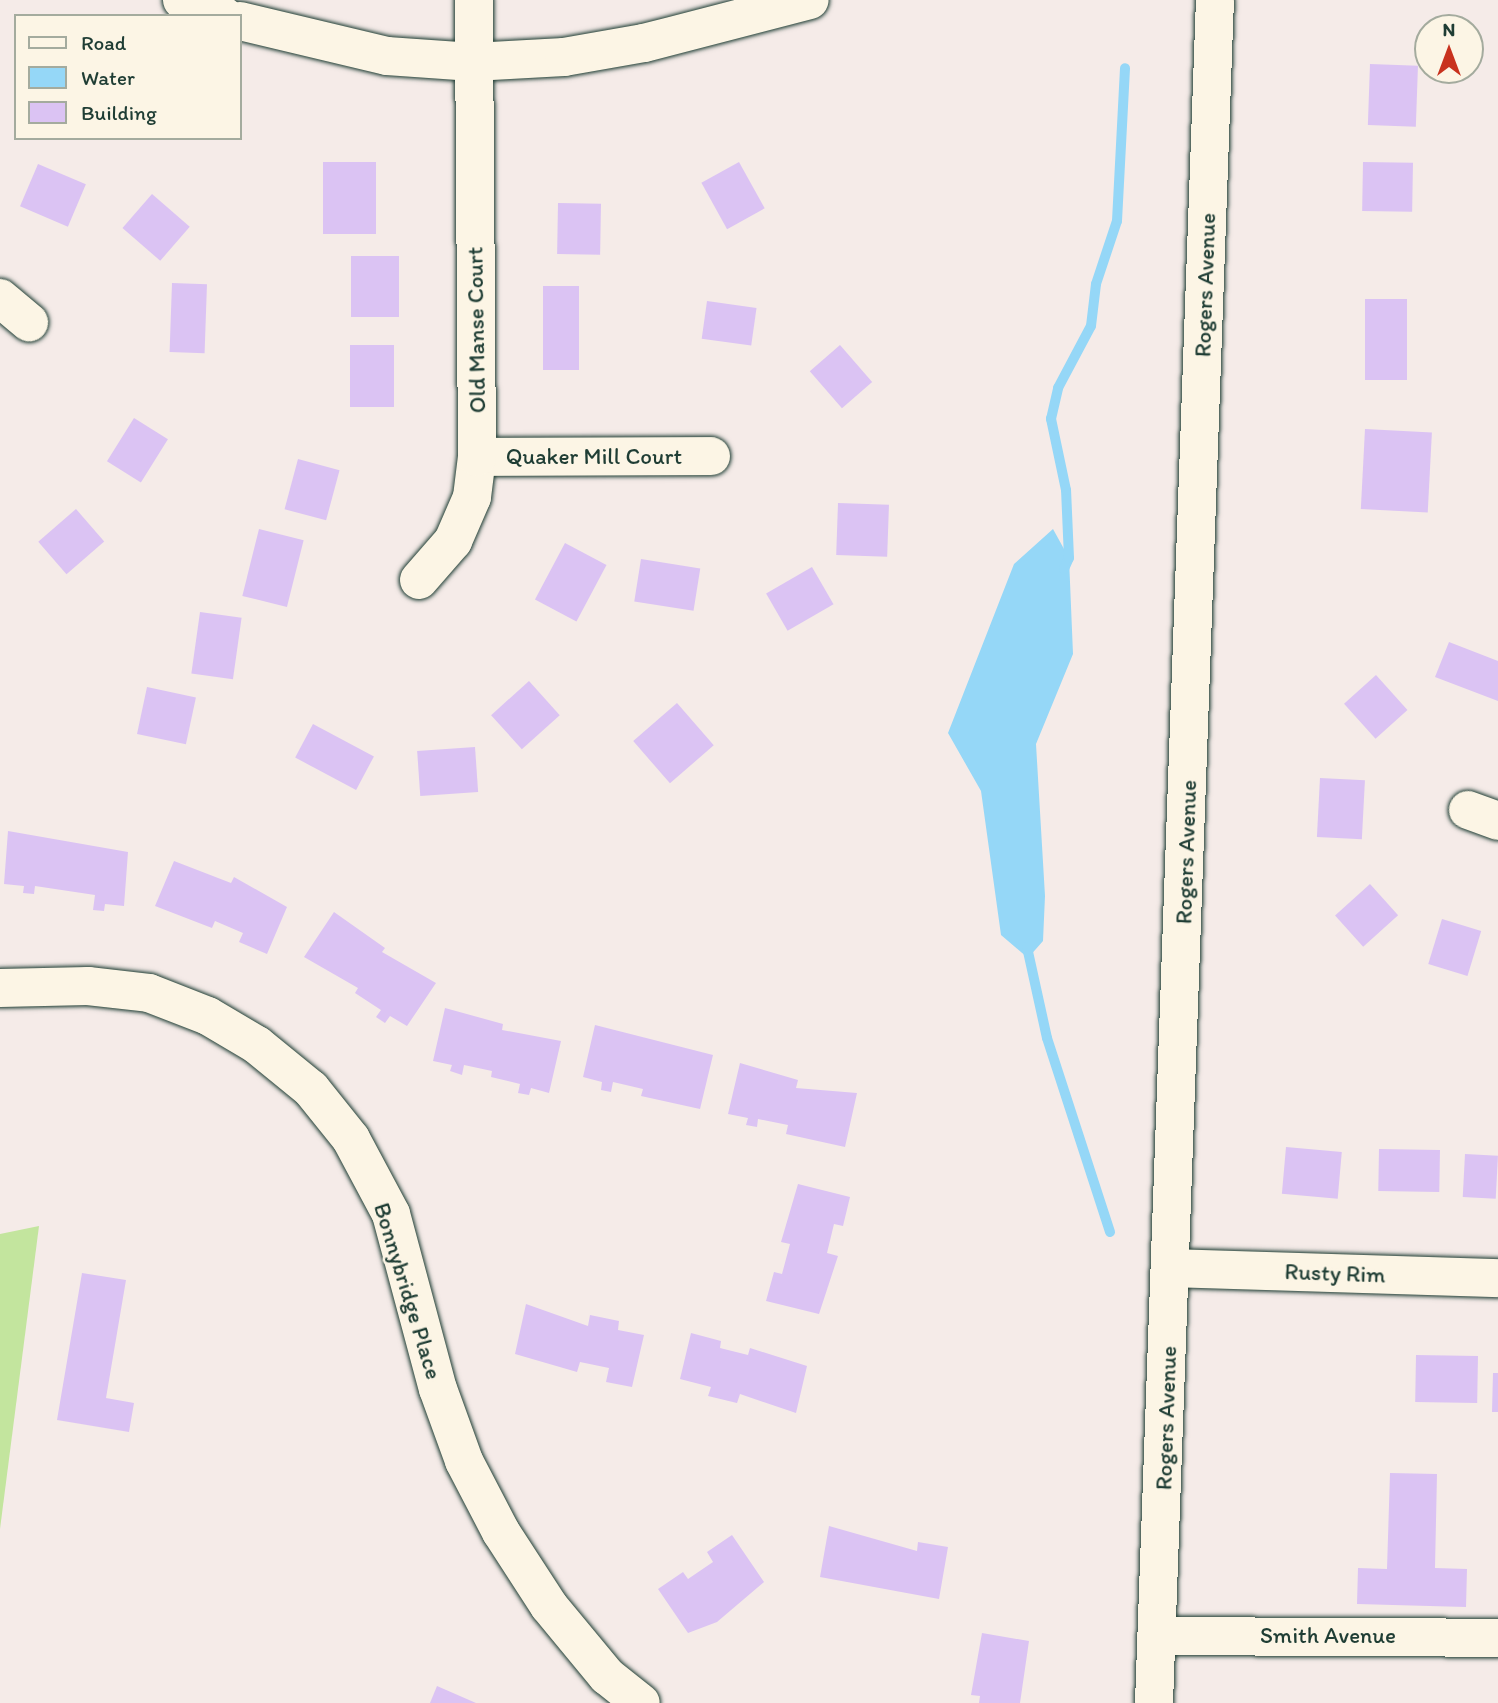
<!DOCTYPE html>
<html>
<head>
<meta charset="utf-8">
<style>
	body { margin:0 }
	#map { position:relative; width:1498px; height:1703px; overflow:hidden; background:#f5ebe8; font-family:Itim,sans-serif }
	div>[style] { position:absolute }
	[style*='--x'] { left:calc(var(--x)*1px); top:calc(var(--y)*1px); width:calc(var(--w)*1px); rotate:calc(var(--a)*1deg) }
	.green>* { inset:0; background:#c3e59e }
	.water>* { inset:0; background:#95d7f7 }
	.stream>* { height:10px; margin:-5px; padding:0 5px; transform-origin:5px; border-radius:5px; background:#95d7f7 }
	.building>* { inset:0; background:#dbc3f3; transform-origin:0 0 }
	.roads { filter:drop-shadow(0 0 2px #1f3d34) drop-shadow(0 0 2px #1f3d34) }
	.minor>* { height:38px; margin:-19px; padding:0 19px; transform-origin:19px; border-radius:19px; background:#fcf5e5 }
	.tertiary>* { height:38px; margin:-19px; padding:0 19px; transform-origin:19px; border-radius:19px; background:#fcf5e5 }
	span { translate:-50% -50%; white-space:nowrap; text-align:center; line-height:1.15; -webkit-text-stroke:5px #fcf5e5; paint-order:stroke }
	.street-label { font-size:23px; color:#1f3d34 }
	.legend { position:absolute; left:14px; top:14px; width:228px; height:126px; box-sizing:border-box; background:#fcf5e5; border:2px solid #a4ab9e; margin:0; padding:9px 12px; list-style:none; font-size:21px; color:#1f3d34 }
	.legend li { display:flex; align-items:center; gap:14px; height:35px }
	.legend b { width:35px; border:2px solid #a4ab9e }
	.north { position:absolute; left:1414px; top:14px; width:70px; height:70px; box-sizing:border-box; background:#fcf5e5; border:2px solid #a4ab9e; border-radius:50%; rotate:0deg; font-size:19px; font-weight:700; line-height:28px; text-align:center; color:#1f3d34 }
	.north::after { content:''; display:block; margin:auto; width:24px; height:32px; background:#c8321e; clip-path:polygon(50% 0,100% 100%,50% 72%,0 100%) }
</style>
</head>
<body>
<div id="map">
	<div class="green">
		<i style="clip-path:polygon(39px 1226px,0 1529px,0 1234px)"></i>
	</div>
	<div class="water">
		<i style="clip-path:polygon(1053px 529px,1069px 558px,1073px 654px,1036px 744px,1045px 896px,1043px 941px,1028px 958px,1001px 935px,981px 791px,948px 733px,1014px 564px)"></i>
	</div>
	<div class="stream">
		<i style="--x:1064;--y:569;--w:12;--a:-66"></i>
		<i style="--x:1069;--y:558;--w:68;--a:-92.5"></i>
		<i style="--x:1066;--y:490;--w:73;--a:-101.9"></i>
		<i style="--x:1051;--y:419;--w:32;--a:-77"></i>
		<i style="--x:1058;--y:388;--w:70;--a:-62"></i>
		<i style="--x:1091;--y:326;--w:42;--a:-83.2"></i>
		<i style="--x:1096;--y:284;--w:66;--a:-71.6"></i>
		<i style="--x:1117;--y:221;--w:153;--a:-87"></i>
		<i style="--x:1027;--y:947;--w:93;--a:77.6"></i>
		<i style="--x:1047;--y:1038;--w:204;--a:72"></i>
	</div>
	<div class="building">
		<i style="left:1370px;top:64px;width:48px;height:61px;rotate:2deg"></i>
		<i style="left:323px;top:162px;width:53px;height:72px"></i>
		<i style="left:739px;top:162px;width:53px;height:43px;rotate:61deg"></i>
		<i style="left:1363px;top:162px;width:50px;height:49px;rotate:1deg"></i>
		<i style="left:38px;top:164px;width:52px;height:46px;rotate:23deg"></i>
		<i style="left:152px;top:194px;width:50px;height:45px;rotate:41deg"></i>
		<i style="left:558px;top:203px;width:43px;height:51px;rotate:1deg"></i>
		<i style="left:351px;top:256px;width:48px;height:61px"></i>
		<i style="left:172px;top:283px;width:35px;height:69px;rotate:2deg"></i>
		<i style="left:543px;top:286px;width:36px;height:84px"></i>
		<i style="left:1365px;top:299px;width:42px;height:81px"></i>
		<i style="left:707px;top:301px;width:50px;height:38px;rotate:8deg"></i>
		<i style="left:350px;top:345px;width:44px;height:62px"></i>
		<i style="left:840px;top:345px;width:49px;height:40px;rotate:49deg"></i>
		<i style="left:134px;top:418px;width:40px;height:51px;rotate:32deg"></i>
		<i style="left:1365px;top:429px;width:67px;height:80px;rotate:3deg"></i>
		<i style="left:298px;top:459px;width:43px;height:52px;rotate:15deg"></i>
		<i style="left:838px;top:503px;width:51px;height:52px;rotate:2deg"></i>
		<i style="left:76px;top:509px;width:43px;height:50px;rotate:49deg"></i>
		<i style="left:259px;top:529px;width:46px;height:69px;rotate:14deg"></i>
		<i style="left:565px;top:543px;width:47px;height:64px;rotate:28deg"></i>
		<i style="left:641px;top:559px;width:60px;height:43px;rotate:9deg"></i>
		<i style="left:812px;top:567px;width:43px;height:53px;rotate:60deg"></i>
		<i style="left:200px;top:612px;width:42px;height:62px;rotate:8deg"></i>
		<i style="clip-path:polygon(1449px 642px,1498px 661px,1498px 701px,1435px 677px)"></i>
		<i style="left:1376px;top:675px;width:47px;height:43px;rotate:48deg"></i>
		<i style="left:529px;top:681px;width:46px;height:51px;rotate:48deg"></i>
		<i style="left:147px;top:687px;width:50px;height:48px;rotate:12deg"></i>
		<i style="left:677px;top:703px;width:56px;height:58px;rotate:49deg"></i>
		<i style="left:313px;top:724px;width:69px;height:38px;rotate:28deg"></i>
		<i style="left:475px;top:747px;width:45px;height:58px;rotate:86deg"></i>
		<i style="left:1320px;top:778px;width:45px;height:59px;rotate:3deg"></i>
		<i style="clip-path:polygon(8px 831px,128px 852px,124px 906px,105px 904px,104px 911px,93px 910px,95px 895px,35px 886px,34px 894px,23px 893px,24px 886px,4px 884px)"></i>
		<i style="clip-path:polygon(174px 861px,231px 883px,234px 877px,287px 907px,267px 954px,239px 942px,243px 933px,215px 921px,212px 928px,155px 906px)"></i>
		<i style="left:1370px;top:884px;width:42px;height:47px;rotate:48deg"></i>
		<i style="clip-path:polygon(334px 912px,385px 948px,382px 952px,436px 983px,407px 1026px,390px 1016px,385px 1023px,376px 1017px,381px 1010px,355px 993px,358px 988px,304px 957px)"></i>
		<i style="left:1442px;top:919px;width:41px;height:47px;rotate:17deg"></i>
		<i style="clip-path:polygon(445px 1008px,503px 1024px,502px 1030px,561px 1041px,549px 1093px,531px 1088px,529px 1095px,518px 1093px,520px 1084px,491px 1077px,492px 1071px,464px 1065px,462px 1075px,450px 1071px,452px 1065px,433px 1061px)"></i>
		<i style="clip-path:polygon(595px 1025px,713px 1055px,700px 1109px,641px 1096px,643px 1089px,613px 1082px,611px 1092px,601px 1090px,602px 1082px,583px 1077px)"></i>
		<i style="clip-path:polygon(740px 1063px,798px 1080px,796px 1088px,857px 1093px,845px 1147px,786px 1134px,788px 1125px,758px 1119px,757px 1127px,746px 1125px,748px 1118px,728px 1114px)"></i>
		<i style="left:1286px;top:1147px;width:56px;height:47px;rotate:5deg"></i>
		<i style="left:1379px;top:1149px;width:61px;height:42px;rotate:1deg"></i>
		<i style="left:1465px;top:1154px;width:33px;height:43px;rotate:3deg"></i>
		<i style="clip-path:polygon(798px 1184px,850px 1197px,843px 1226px,834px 1224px,827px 1253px,838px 1256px,819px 1314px,766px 1301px,774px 1272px,782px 1274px,790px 1244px,781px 1242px)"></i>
		<i style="clip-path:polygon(82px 1273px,126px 1280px,106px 1398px,134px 1403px,129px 1432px,57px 1420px)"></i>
		<i style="clip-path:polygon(526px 1304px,588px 1326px,590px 1315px,619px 1321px,618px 1330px,644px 1335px,632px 1387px,606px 1382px,609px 1368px,580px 1362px,577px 1372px,515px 1354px)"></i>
		<i style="clip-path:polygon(691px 1333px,721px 1341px,720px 1348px,748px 1355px,750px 1348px,807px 1366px,796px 1413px,740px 1394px,737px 1403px,708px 1396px,711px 1387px,680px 1379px)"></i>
		<i style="left:1416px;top:1355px;width:62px;height:47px;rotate:1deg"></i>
		<i style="clip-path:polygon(1493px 1373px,1498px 1373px,1498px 1412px,1492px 1412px)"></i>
		<i style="clip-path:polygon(1390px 1473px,1437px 1474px,1435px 1568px,1467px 1569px,1466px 1607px,1357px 1604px,1358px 1568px,1387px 1569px)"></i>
		<i style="clip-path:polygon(829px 1526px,917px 1551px,918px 1542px,948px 1547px,939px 1599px,820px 1577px)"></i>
		<i style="clip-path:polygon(732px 1535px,764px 1582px,717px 1622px,688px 1633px,658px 1589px,683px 1572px,688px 1579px,713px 1562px,707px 1552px)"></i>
		<i style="clip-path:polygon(982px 1633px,1029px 1641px,1020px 1703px,979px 1703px,980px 1696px,971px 1695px)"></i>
		<i style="clip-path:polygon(437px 1686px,476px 1703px,430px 1703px)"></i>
	</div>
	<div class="roads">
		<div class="minor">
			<i style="--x:0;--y:298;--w:38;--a:40"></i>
			<i style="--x:477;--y:457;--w:234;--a:-0.2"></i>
			<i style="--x:419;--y:580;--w:52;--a:-48.9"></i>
			<i style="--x:453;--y:541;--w:48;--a:-66.6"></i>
			<i style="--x:472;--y:497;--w:40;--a:-82.9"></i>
			<i style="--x:477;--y:457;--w:457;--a:-90.4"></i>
			<i style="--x:1468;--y:810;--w:32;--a:20"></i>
			<i style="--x:0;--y:988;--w:88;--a:-1.3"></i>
			<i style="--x:88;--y:986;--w:61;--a:6.5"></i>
			<i style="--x:149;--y:993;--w:63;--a:21.3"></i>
			<i style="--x:208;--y:1016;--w:57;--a:30.6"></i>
			<i style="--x:257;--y:1045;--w:70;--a:39.2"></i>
			<i style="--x:311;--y:1089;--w:64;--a:51.3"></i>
			<i style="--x:351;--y:1139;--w:85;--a:61.9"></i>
			<i style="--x:391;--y:1214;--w:181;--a:75"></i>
			<i style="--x:438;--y:1389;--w:77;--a:70.1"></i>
			<i style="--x:464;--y:1461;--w:80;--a:62.5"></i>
			<i style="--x:501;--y:1532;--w:88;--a:57"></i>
			<i style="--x:549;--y:1606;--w:91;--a:50.4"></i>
			<i style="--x:607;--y:1676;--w:43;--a:38.5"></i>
			<i style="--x:1172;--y:1268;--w:326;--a:1.8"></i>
			<i style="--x:1158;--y:1636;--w:340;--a:0.3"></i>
		</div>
		<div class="tertiary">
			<i style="--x:182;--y:0;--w:45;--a:20.9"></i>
			<i style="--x:240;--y:21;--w:151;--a:13.4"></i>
			<i style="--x:387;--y:56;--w:86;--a:4"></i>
			<i style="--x:473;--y:62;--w:91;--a:-3.1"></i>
			<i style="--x:564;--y:57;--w:81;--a:-9.9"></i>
			<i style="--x:644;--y:43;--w:171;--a:-14.5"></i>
			<i style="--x:1154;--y:1703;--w:1704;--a:-87.95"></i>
		</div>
	</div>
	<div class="street-label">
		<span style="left:1205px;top:285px;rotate:-88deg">Rogers Avenue</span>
		<span style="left:476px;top:330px;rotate:-91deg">Old Manse Court</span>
		<span style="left:594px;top:456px">Quaker Mill Court</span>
		<span style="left:1186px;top:852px;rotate:-88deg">Rogers Avenue</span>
		<span style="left:1335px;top:1273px;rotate:2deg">Rusty Rim</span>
		<span style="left:408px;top:1291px;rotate:73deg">Bonnybridge Place</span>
		<span style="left:1166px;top:1418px;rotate:-88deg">Rogers Avenue</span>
		<span style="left:1328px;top:1635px">Smith Avenue</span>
	</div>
	<ul class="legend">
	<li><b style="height:9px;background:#fcf5e5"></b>Road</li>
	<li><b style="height:19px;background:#95d7f7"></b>Water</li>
	<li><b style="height:19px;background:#dbc3f3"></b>Building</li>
	</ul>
	<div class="north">N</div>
</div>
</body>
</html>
